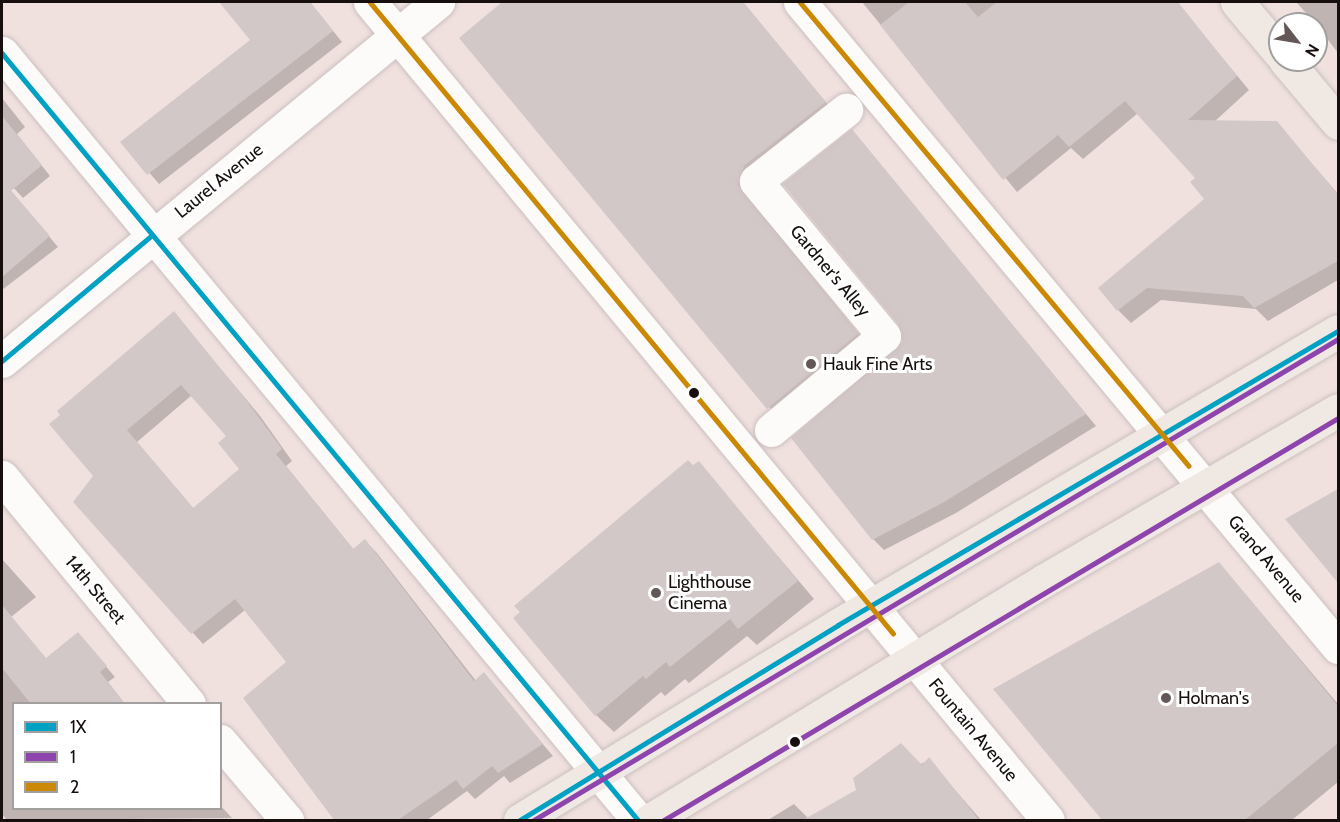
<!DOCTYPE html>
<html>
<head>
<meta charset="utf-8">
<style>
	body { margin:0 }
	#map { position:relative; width:1340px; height:822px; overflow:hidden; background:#f0e1df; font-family:Cabin,sans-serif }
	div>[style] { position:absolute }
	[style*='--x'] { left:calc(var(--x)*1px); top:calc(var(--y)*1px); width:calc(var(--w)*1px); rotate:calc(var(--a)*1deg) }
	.shadow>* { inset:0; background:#0003 }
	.building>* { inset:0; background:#d3c8c8 }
	.roads { filter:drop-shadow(0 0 2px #cbc0bf) drop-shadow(0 0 2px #cbc0bf) }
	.minor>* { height:33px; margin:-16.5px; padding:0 16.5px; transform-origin:16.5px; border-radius:16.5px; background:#fdfafa }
	.major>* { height:33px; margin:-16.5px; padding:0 16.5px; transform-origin:16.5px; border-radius:16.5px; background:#efe8e3 }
	.bus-1>* { height:4.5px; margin:-2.25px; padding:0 2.25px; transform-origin:2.25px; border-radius:2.25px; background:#01a1c4 }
	.bus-2>* { height:4.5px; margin:-2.25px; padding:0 2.25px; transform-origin:2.25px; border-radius:2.25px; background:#8e44ad }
	.bus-3>* { height:4.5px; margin:-2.25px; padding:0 2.25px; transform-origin:2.25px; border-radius:2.25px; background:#ca8803 }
	.dots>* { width:16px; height:16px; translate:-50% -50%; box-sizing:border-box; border:3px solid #fff; border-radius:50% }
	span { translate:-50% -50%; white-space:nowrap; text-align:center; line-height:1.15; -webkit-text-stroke:6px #fff; paint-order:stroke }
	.street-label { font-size:18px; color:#170f0e }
	.poi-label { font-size:18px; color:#170f0e }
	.left { translate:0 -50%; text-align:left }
	.frame { position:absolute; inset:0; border:3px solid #170f0e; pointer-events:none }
	.legend { position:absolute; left:12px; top:702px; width:210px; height:108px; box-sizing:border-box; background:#fff; border:2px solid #a29f9f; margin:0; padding:8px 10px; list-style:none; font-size:18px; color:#170f0e }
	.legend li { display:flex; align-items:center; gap:12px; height:30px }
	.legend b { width:30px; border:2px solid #a29f9f }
	.north { position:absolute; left:1268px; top:12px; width:60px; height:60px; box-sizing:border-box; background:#fff; border:2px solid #a29f9f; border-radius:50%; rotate:121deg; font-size:16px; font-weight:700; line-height:24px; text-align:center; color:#170f0e }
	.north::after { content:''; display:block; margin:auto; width:21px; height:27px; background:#635857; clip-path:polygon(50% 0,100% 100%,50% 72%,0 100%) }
</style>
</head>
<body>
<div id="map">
	<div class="shadow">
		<i style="clip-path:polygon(244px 2px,310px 2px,342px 42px,159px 184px,123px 142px,252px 40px,230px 13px)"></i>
		<i style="clip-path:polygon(505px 2px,743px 2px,833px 111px,745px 193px,865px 342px,777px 416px,461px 38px)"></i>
		<i style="clip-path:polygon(862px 2px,1176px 2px,1249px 90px,1214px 122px,1277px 123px,1338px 194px,1338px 280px,1268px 321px,1256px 309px,1161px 300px,1131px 323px,1118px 310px,1206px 199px,1197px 178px,1138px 113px,1083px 159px,1071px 148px,1017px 192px)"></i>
		<i style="clip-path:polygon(1296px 2px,1338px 2px,1338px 53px,1316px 24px)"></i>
		<i style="clip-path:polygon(2px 98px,25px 127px,17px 134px,50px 176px,23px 198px,2px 175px)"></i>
		<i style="clip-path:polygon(852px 131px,1096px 426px,956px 513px,884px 550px,873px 539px,903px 343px)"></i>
		<i style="clip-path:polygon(2px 180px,58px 247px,2px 290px)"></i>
		<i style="clip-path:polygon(evenodd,174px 313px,260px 416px,292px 461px,286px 466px,354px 550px,365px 541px,376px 552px,476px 681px,484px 675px,553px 756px,510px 783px,504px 776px,475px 799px,467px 791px,427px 820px,338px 820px,245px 698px,288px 662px,245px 610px,203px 644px,75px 502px,95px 476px,174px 313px,192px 395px,229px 436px,241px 469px,194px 509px,137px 442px,192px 395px)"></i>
		<i style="clip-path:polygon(699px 463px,814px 599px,757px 645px,747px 636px,689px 683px,685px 679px,665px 696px,661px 692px,614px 732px,596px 715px)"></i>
		<i style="clip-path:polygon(1338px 490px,1338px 581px,1287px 520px)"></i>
		<i style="clip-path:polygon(2px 559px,36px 597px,11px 617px,46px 660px,78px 634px,115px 677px,108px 682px,125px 704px,14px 704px,14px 808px,220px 805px,232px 818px,7px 820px,2px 814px)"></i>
		<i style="clip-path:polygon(1219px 563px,1338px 704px,1338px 782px,1292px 820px,1103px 820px,996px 690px)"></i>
		<i style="clip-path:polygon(929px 760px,981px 820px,768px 820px,794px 804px,809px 819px)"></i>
	</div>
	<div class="building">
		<i style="clip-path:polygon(219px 2px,310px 2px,333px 31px,147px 175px,120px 142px,250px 40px)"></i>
		<i style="clip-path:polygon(502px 2px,743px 2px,826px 102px,744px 166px,738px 185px,858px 334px,767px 409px,459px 38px)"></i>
		<i style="clip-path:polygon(909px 2px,965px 2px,978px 17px,997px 2px,1178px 2px,1237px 76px,1188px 120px,1277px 121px,1338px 195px,1338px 261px,1254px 308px,1243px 296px,1147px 288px,1117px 311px,1098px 288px,1204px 199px,1190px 182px,1195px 178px,1125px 101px,1069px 147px,1058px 135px,1003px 180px,880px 25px)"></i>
		<i style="clip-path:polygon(2px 116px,42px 165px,11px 191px,50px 236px,2px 277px)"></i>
		<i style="clip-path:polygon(852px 129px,1086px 414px,944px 502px,872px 540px,791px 438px,902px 342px,898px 324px,783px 184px)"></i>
		<i style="clip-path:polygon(evenodd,174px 311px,249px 404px,282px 449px,276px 454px,353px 549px,365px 539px,474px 681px,484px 672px,543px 744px,498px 773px,492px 766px,463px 789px,456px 780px,398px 820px,334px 820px,243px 698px,286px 662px,235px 599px,191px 634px,73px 502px,93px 476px,49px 424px,60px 415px,57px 411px,174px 311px,181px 385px,226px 436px,218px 443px,239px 469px,193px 508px,127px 430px,181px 385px)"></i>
		<i style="clip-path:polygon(688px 460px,693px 465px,699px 461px,798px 581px,738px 629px,730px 619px,670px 667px,666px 662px,646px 679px,643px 676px,595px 716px,513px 618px,520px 612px,514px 606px)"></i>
		<i style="clip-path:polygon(1338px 489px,1338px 583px,1285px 519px)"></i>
		<i style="clip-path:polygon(1219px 562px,1338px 706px,1338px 743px,1245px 820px,1102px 820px,993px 689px)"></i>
		<i style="clip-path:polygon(2px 605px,46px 658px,78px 632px,107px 666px,100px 672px,125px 704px,31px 704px,2px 668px)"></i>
		<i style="clip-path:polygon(901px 743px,922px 765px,929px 757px,979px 820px,803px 820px,856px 790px,853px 778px)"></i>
	</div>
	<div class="roads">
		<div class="minor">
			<i style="--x:370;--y:2;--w:1062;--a:50.35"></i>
			<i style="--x:800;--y:2;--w:840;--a:50.17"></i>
			<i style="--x:2;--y:53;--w:996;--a:50.33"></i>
			<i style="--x:2;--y:361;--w:565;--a:-39.47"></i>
			<i style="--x:771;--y:430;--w:147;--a:-39.8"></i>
			<i style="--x:884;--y:336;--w:201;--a:-129.6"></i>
			<i style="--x:756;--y:181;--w:115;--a:-38.3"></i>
			<i style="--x:2;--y:477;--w:294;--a:50.5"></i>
			<i style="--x:220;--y:741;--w:104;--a:49.7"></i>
		</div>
		<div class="major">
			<i style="--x:1237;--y:2;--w:67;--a:49.9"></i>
			<i style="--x:1285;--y:60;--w:82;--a:49.9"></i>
			<i style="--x:520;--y:820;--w:373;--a:-31.5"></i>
			<i style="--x:838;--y:625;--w:580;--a:-30.46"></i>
			<i style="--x:650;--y:820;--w:460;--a:-31.3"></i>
			<i style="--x:1043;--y:581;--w:341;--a:-30.1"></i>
		</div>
	</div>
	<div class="bus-1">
		<i style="--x:2;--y:53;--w:996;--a:50.33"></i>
		<i style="--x:2;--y:361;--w:194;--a:-40"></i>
		<i style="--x:520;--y:820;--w:373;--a:-31.5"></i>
		<i style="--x:838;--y:625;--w:580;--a:-30.46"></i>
	</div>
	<div class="bus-2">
		<i style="--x:534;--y:820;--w:937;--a:-30.89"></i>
		<i style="--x:664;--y:820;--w:785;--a:-30.81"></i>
	</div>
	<div class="bus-3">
		<i style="--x:370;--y:2;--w:820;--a:50.35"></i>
		<i style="--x:800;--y:2;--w:605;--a:50.02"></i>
	</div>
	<div class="dots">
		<i style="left:811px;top:364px;background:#635857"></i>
		<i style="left:694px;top:393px;background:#170f0e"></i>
		<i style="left:656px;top:593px;background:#635857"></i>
		<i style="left:1166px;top:698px;background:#635857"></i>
		<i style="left:795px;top:742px;background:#170f0e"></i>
	</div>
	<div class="street-label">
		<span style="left:219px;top:181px;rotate:-39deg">Laurel Avenue</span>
		<span style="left:830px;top:271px;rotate:50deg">Gardner's Alley</span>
		<span style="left:1266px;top:559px;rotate:50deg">Grand Avenue</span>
		<span style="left:95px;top:590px;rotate:50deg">14th Street</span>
		<span style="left:973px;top:730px;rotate:50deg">Fountain Avenue</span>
	</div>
	<div class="poi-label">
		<span class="left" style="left:823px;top:364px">Hauk Fine Arts</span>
		<span class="left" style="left:668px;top:593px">Lighthouse<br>Cinema</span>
		<span class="left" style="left:1178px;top:698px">Holman's</span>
	</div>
	<div class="frame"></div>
	<ul class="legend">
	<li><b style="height:8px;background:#01a1c4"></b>1X</li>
	<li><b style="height:8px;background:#8e44ad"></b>1</li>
	<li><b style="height:8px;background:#ca8803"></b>2</li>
	</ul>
	<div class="north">N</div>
</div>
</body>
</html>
